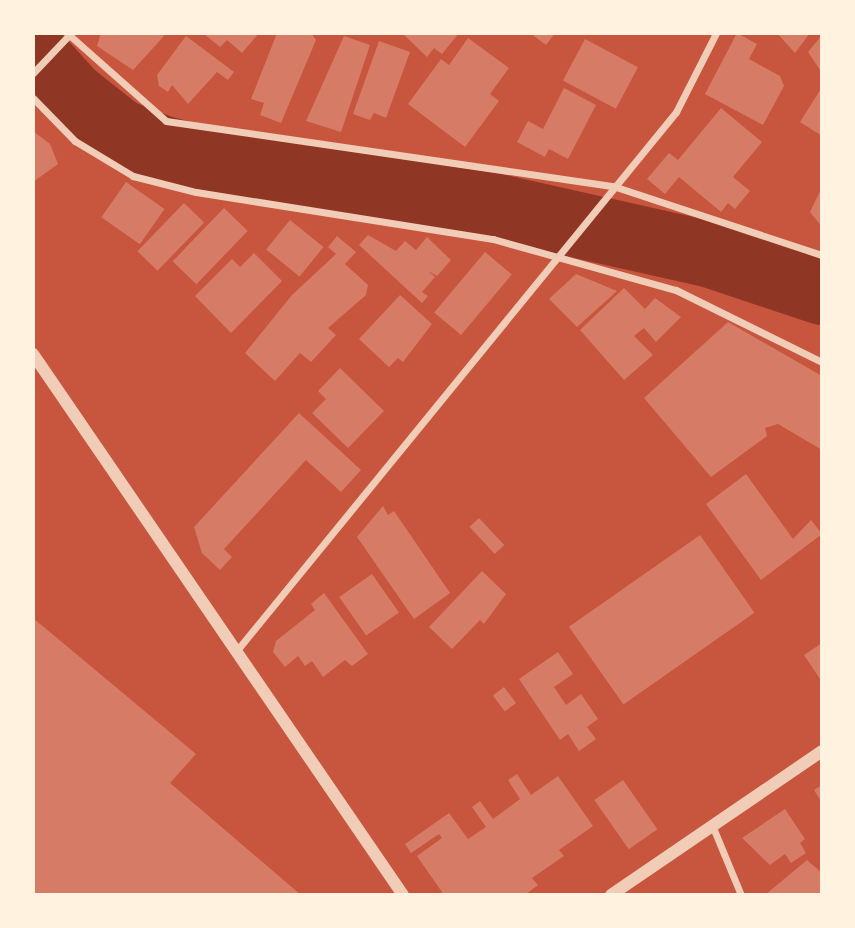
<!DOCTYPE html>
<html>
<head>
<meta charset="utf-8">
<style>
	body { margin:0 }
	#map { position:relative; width:855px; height:928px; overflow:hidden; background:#c8553d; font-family:"Playfair Display",serif }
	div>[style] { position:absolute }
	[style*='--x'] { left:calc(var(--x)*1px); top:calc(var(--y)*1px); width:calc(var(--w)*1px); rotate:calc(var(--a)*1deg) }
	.river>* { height:66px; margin:-33px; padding:0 33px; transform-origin:33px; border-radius:33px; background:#8f3625 }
	.building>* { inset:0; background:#d67c66; transform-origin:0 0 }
	.minor>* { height:7px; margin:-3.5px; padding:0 3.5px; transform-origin:3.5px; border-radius:3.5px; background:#f1ccb7 }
	.tertiary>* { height:12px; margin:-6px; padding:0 6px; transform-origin:6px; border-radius:6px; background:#f1ccb7 }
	span { translate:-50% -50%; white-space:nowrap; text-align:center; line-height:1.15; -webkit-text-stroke:5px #fff3e0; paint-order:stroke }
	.frame { position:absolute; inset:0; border:35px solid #fff3e0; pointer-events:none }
</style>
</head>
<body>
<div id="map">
	<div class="river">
		<i style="--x:33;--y:51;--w:59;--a:47.7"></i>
		<i style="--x:73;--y:95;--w:60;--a:38.2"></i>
		<i style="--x:120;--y:132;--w:47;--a:21.1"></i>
		<i style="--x:164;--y:149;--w:71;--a:14.6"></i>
		<i style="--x:233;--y:167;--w:263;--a:8.5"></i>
		<i style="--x:493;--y:206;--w:220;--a:12.6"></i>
		<i style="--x:708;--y:254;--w:120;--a:18.4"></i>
	</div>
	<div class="building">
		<i style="clip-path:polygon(101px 33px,161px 33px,164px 36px,133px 70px,97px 46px)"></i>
		<i style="clip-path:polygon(203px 33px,259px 33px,242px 53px,227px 40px,220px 47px)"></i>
		<i style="clip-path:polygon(277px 33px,311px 33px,316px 40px,281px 123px,260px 115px,264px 103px,251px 99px)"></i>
		<i style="clip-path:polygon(402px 33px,459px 33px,442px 54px,434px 48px,427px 57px)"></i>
		<i style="clip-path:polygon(530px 33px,555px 33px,546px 45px)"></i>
		<i style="clip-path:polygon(737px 33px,757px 44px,749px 59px,780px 76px,784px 86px,763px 125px,705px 94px)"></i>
		<i style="clip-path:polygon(777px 33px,810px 33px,795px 53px)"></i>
		<i style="clip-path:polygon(822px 35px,822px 73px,808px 52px)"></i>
		<i style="clip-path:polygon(186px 36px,234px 72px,228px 80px,217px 72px,188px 104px,172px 85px,168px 92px,159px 86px,157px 75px)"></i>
		<i style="clip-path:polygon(344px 36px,370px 45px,341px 132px,306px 121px)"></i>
		<i style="clip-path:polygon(468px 38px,509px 68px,490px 94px,499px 101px,465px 147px,408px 104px,441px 59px,449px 65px)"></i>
		<i style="left:585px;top:39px;width:60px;height:47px;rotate:28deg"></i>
		<i style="clip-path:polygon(379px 41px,410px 52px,386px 118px,374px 113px,370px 120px,353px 114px)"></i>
		<i style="clip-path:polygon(822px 87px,822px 136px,800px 122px)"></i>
		<i style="clip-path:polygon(564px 88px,596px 105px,568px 159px,549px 149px,545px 157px,517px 142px,528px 121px,543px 129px)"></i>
		<i style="clip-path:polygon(721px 108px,762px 142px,733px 177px,750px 191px,735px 209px,728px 203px,721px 212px,679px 177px,665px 194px,647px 179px,669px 153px,678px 160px)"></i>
		<i style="clip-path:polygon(33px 131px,50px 144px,58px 164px,33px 182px)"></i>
		<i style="left:126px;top:182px;width:47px;height:43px;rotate:35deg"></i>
		<i style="clip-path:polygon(822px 187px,822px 227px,810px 212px)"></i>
		<i style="left:184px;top:203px;width:28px;height:67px;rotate:44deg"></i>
		<i style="left:224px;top:208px;width:33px;height:74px;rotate:44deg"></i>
		<i style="left:290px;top:220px;width:43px;height:38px;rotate:39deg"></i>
		<i style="clip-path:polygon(368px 235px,396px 251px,405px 241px,416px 250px,427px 237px,451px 260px,437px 276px,428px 271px,435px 277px,422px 292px,428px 296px,422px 303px,359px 245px)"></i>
		<i style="clip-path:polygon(337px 236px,356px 252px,345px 264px,368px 285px,366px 295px,328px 328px,336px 335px,311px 362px,300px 353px,275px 381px,245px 353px,292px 295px,336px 254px,328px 247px)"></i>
		<i style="left:485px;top:252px;width:35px;height:79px;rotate:40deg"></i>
		<i style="clip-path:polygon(254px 253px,282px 281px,231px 333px,195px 296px,232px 259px,240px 267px)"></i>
		<i style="clip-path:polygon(576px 274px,617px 291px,577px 327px,549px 299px)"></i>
		<i style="clip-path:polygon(624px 288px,645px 309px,655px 298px,681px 317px,656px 342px,644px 328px,634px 336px,653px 355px,624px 380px,580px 330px)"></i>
		<i style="clip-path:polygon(400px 295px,432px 324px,403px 362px,398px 358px,389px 367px,359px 339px)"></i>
		<i style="clip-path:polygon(728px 322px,822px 376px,822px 450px,778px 424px,765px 428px,767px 436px,711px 477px,644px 398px)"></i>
		<i style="clip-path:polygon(340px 368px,384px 411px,348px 448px,312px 413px,326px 399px,318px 391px)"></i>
		<i style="clip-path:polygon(299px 413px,361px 470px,341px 492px,306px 460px,224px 549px,232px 557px,220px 570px,202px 553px,194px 527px)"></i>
		<i style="clip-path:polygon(746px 474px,793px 539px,811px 520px,822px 534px,761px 580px,706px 504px)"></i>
		<i style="clip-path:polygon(383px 506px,388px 515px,394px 511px,450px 593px,414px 619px,357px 537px)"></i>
		<i style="left:479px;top:518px;width:37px;height:13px;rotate:47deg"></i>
		<i style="left:700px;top:535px;width:95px;height:160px;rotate:55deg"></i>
		<i style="clip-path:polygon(482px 571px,506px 594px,484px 624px,480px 620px,452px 649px,429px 627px)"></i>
		<i style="left:372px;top:574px;width:47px;height:40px;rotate:55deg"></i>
		<i style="clip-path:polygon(324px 593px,368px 654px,352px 666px,345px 660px,323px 677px,312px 661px,305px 666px,298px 656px,285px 667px,273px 652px,276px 641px,315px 610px,311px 604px)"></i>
		<i style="clip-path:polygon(33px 618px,196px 754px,170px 783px,301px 895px,33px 895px)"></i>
		<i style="clip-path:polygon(822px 643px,822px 682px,804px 655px)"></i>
		<i style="clip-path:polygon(558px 652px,573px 674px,554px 687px,566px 705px,581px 694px,598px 719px,587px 727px,596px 739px,579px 751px,568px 734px,560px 740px,519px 679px)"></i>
		<i style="left:504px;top:687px;width:20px;height:14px;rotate:53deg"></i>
		<i style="clip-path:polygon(517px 774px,531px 795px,558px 776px,593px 826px,559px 850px,564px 856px,532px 878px,538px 885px,525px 895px,444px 895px,417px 856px,442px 838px,439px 834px,411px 853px,405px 844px,449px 813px,468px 839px,486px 827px,472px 807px,480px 801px,493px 819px,520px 799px,508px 780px)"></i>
		<i style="left:623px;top:780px;width:60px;height:35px;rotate:55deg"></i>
		<i style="clip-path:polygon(822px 785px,822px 803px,814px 790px)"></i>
		<i style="clip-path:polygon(785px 809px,805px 839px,800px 843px,806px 853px,791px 863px,785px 854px,770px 865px,742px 838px)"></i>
		<i style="clip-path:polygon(807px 860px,822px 873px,822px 895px,765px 895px)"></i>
	</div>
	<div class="minor">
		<i style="--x:67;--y:33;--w:132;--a:41.6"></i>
		<i style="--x:166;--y:121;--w:452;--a:8.3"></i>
		<i style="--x:613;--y:186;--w:220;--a:18.3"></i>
		<i style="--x:33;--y:73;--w:54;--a:-46.5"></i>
		<i style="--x:33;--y:98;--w:60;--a:45.7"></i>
		<i style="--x:75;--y:141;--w:68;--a:31.1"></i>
		<i style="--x:133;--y:176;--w:65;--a:14.3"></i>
		<i style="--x:196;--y:192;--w:301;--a:9"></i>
		<i style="--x:493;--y:239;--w:190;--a:15.6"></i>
		<i style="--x:676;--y:290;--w:163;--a:26.3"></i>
		<i style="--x:238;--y:649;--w:693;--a:-50.8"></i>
		<i style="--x:676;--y:112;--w:89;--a:-63.1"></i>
		<i style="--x:712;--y:825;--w:76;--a:67.5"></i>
	</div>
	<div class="tertiary">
		<i style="--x:33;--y:354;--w:655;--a:55.63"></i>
		<i style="--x:611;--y:895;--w:255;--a:-34.3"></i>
	</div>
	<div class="frame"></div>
</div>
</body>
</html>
